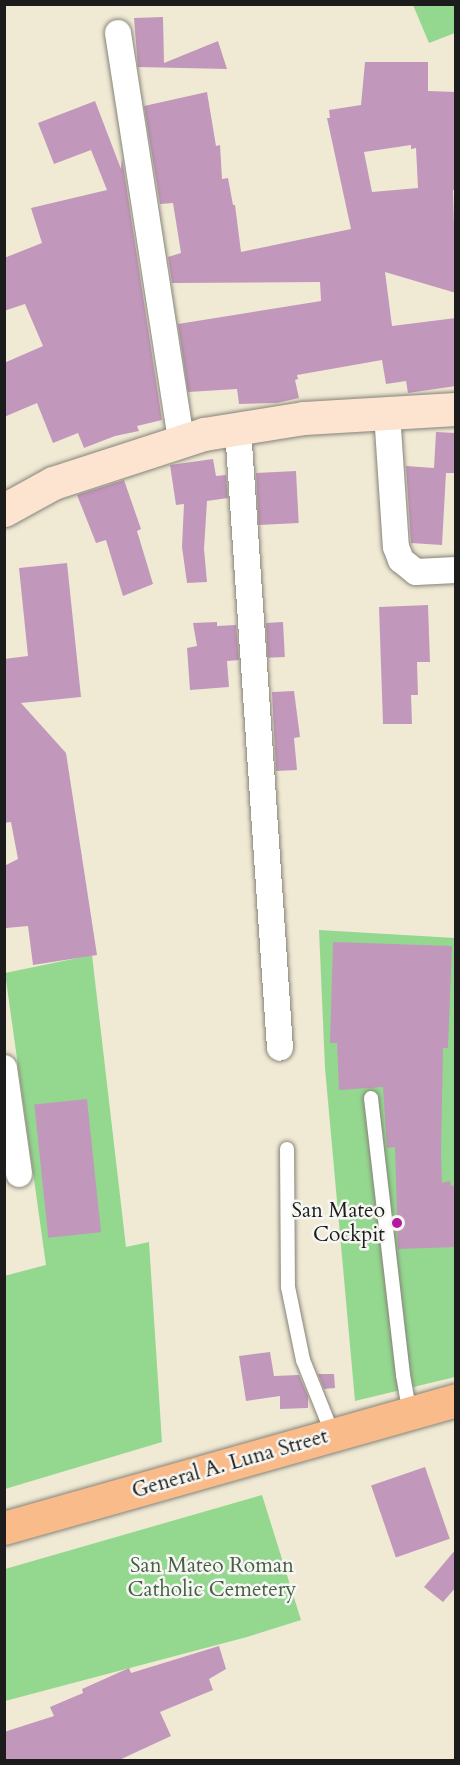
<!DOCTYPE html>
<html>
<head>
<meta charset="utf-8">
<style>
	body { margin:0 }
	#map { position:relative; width:460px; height:1765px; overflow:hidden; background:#f0ead5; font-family:Cardo,serif }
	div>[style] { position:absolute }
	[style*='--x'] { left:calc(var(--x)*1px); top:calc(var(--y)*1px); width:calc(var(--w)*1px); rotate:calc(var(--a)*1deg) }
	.green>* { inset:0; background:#94d890 }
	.building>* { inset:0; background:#c297bc; transform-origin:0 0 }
	.roads { filter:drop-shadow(0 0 2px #868378) drop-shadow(0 0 2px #868378) }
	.lane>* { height:14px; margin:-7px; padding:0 7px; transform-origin:7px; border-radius:7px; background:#fff }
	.street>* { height:26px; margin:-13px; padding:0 13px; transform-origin:13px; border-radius:13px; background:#fff }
	.secondary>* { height:33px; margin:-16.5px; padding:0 16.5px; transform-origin:16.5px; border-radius:16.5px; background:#fde4d1 }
	.primary>* { height:33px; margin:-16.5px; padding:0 16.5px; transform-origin:16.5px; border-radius:16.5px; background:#fabb8b }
	.dots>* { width:16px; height:16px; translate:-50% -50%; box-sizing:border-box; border:3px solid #f6f6f2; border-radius:50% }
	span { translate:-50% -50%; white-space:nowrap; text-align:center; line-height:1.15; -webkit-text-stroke:5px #f6f6f2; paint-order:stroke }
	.poi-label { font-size:21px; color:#1c1c1c }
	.right { translate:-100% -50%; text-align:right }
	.street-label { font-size:21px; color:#1c1c1c }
	.park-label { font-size:21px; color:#465e45 }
	.frame { position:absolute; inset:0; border:6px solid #1c1c1c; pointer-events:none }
</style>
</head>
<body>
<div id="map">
	<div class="green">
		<i style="clip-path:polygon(413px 5px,455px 5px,455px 33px,429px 43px)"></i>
		<i style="clip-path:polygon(319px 930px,455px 938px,455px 1377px,355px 1401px,325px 1068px)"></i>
		<i style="clip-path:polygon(92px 955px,126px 1247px,149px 1242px,162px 1442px,5px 1489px,4px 1276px,46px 1265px,5px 973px)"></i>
		<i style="clip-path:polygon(262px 1495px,301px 1620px,247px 1637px,5px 1701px,5px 1569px)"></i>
	</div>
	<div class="building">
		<i style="clip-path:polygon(163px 17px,164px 63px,218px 41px,227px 69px,138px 67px,134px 18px)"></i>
		<i style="clip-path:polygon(evenodd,365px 62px,428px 62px,428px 91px,456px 92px,456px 190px,453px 190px,456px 293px,385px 272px,392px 326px,456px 318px,456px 386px,408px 393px,406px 381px,386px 384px,382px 360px,297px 375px,298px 379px,295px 380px,299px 398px,277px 403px,239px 404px,237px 389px,188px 392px,178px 324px,321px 301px,320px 282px,172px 283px,168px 257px,181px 253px,173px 203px,160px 204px,144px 106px,207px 92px,216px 146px,220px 145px,222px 179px,228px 178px,233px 205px,235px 205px,241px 252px,351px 229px,327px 118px,330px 118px,329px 110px,361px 105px,365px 62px,411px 145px,411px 149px,416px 148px,418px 188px,372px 192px,364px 152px,411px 145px)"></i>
		<i style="clip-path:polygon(95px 101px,121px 169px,122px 158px,162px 420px,137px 426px,139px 431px,115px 436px,84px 448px,78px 433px,53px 443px,37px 403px,4px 417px,4px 363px,43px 346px,25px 304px,4px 311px,4px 258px,42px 243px,31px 208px,107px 190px,91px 150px,54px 164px,38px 123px)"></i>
		<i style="clip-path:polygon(436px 432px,456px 433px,456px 473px,446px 473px,442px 545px,411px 543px,406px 466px,434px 468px)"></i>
		<i style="clip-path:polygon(213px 459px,216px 476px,226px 475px,228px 498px,207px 501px,204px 549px,207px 582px,187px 583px,182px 547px,184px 504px,176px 505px,170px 465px)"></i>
		<i style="left:296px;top:471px;width:52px;height:40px;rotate:87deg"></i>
		<i style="clip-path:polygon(124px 480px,141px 529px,137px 531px,153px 584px,123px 596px,106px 540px,96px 543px,77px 495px)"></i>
		<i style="clip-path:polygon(67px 563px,81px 697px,21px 703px,66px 753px,97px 955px,33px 965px,28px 926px,6px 928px,4px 917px,4px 866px,18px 859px,11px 822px,4px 823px,4px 659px,28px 656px,19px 568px)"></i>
		<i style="clip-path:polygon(428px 605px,430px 662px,417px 662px,418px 695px,411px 695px,412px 724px,383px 724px,379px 607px)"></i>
		<i style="clip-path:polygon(217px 622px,217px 626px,236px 625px,239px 660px,227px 661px,229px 687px,190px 690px,187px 648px,197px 646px,193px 623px)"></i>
		<i style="left:283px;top:622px;width:35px;height:17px;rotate:87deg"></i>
		<i style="clip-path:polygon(294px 691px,300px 737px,294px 738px,297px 770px,276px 771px,272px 692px)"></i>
		<i style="clip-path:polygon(333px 942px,452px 946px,448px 1048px,443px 1048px,441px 1154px,442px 1183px,450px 1181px,451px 1186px,456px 1185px,456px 1247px,398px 1249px,395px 1147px,387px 1148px,383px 1087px,339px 1090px,337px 1043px,330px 1043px)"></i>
		<i style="left:87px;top:1099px;width:134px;height:53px;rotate:84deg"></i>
		<i style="clip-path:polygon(270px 1352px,274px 1376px,299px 1375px,308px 1396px,308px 1408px,280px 1409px,280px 1396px,246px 1401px,239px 1356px)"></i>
		<i style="clip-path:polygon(318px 1374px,334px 1374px,335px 1388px,324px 1389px)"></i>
		<i style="left:425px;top:1467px;width:76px;height:57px;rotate:71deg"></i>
		<i style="clip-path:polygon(456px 1549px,456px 1587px,443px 1602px,424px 1587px)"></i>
		<i style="clip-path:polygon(219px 1646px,226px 1669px,209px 1679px,213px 1690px,160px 1712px,171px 1736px,117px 1761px,4px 1761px,4px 1732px,54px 1716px,50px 1707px,83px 1693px,82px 1689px,129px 1668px,131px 1673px)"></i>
	</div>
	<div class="roads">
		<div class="lane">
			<i style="--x:371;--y:1098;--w:279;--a:83.4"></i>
			<i style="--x:403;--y:1375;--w:39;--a:80"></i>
			<i style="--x:287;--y:1149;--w:138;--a:89.6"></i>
			<i style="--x:288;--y:1287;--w:75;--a:78.4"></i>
			<i style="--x:303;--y:1360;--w:81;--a:68.2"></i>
		</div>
		<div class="street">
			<i style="--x:118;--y:33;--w:414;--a:81.2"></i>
			<i style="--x:387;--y:413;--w:134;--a:86.2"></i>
			<i style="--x:396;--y:547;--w:14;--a:69"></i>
			<i style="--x:401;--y:560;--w:19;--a:39"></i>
			<i style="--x:416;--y:572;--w:40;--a:-2.9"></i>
			<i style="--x:238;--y:429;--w:620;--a:86.12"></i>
			<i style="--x:4;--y:1068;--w:107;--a:81.9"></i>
		</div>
		<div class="secondary">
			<i style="--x:4;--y:510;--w:56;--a:-28.9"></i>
			<i style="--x:53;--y:483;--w:159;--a:-18"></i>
			<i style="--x:204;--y:434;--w:101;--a:-9.1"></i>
			<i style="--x:304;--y:418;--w:152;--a:-3.4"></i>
		</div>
		<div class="primary">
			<i style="--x:4;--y:1528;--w:470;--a:-15.8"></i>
		</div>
	</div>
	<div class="dots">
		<i style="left:397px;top:1223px;background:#b5179e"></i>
	</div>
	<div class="poi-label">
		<span class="right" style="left:385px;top:1223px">San Mateo<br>Cockpit</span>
	</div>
	<div class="street-label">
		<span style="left:230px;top:1464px;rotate:-16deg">General A. Luna Street</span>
	</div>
	<div class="park-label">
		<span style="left:212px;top:1578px">San Mateo Roman<br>Catholic Cemetery</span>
	</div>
	<div class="frame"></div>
</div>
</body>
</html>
